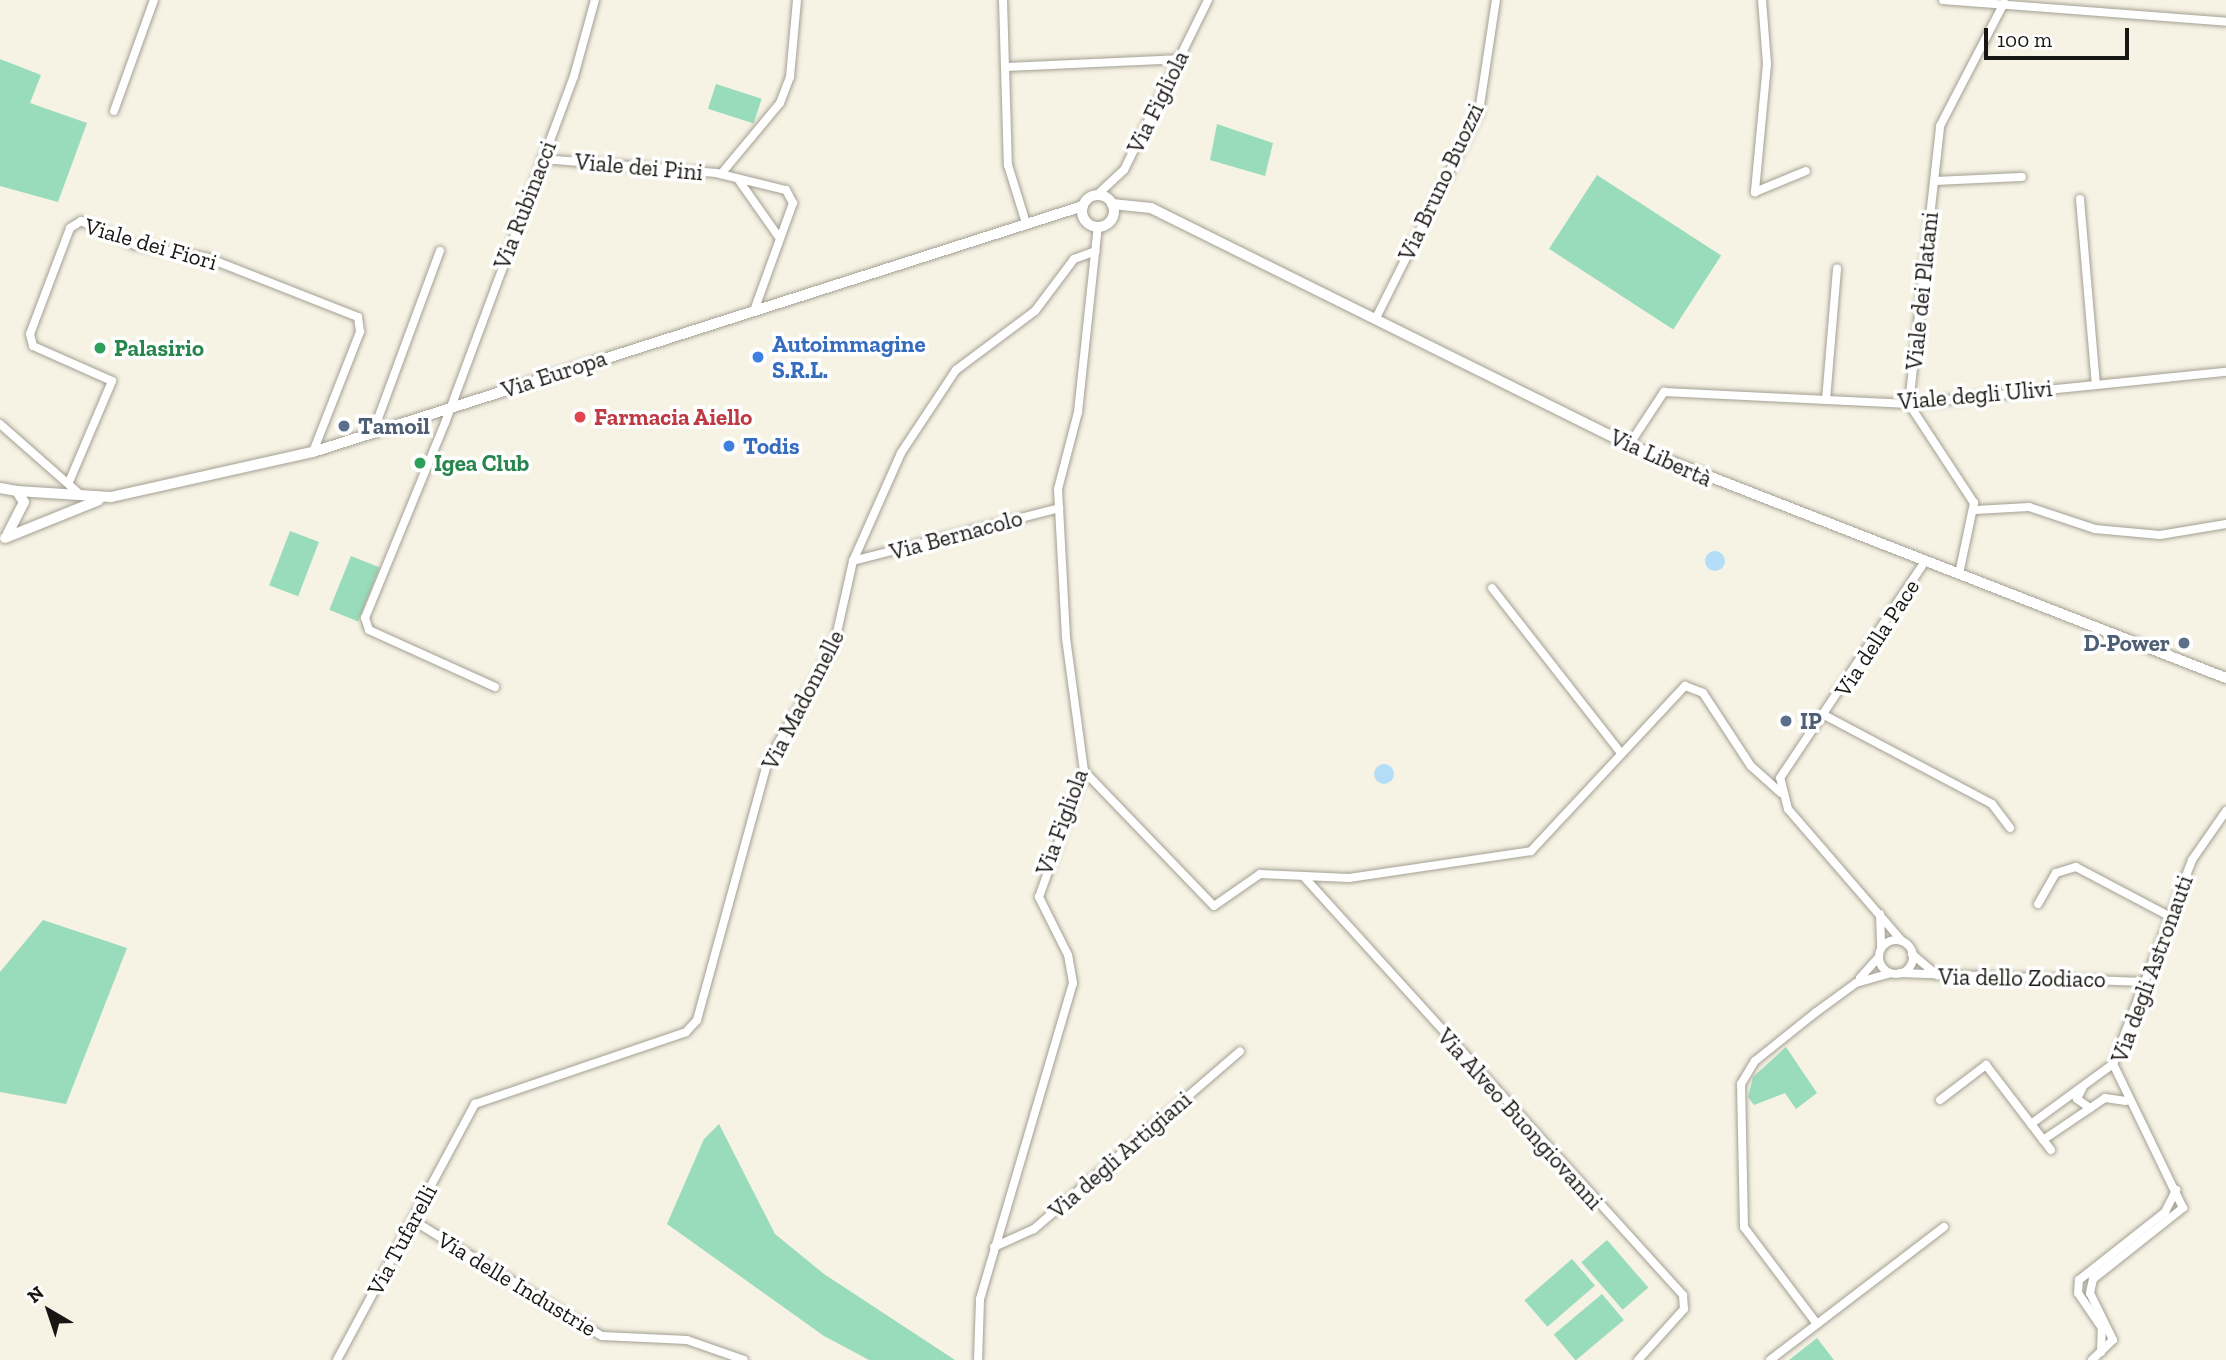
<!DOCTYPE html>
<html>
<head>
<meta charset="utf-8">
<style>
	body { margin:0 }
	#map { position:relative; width:2226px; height:1360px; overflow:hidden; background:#f6f2e4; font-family:"Zilla Slab",serif }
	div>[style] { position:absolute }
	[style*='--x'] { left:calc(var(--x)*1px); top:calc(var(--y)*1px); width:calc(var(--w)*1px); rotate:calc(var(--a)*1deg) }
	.green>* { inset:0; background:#99dcbc; transform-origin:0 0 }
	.water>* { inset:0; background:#b4ddf8 }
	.round { border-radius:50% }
	.roads { filter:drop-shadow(0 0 2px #a3a093) drop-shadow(0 0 2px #a3a093) }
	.minor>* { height:8px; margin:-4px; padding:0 4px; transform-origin:4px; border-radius:4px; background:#fff }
	.minor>.ring { margin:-4px; padding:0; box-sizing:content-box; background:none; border:8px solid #fff; border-radius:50% }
	.tertiary>* { height:10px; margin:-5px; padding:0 5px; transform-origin:5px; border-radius:5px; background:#fff }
	.tertiary>.ring { margin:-5px; padding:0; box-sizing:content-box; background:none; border:10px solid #fff; border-radius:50% }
	.dots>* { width:19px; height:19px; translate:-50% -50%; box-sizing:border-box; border:4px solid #fff; border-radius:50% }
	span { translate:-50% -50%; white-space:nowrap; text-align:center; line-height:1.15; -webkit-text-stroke:7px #fff; paint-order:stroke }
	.street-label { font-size:23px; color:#181612 }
	.shop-label { font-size:23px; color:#366cbe; font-weight:700 }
	.left { translate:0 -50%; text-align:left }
	.leisure-label { font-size:23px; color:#27864d; font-weight:700 }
	.health-label { font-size:23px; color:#be3a42; font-weight:700 }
	.service-label { font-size:23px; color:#4e5e75; font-weight:700 }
	.right { translate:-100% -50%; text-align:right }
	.north { position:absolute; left:14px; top:1276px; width:70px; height:70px; -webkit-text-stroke:5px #fff; paint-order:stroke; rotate:321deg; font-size:19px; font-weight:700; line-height:28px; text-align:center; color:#181612 }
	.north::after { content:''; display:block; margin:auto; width:24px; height:32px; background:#181612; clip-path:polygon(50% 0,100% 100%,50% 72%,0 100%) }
	.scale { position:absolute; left:1984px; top:28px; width:145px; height:32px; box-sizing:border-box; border:4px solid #181612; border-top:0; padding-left:9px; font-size:21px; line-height:24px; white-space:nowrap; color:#181612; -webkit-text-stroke:5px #fff; paint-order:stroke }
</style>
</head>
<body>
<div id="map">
	<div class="green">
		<i style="clip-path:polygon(0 59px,41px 75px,30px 103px,87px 123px,58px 202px,0 186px)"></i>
		<i style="left:716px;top:84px;width:48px;height:26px;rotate:18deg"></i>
		<i style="clip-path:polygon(1217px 124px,1273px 143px,1265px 176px,1210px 160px)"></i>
		<i style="left:1597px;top:175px;width:148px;height:88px;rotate:33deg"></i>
		<i style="left:290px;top:531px;width:31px;height:58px;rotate:21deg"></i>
		<i style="left:351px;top:556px;width:31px;height:58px;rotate:22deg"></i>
		<i style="clip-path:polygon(43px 920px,127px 948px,66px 1104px,0 1092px,0 972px)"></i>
		<i style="clip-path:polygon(1786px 1047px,1817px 1093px,1796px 1109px,1785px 1093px,1754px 1105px,1748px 1097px,1753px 1077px)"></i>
		<i style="clip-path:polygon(719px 1124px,775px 1234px,824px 1274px,955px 1360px,869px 1360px,824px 1336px,667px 1224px,704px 1139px)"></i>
		<i style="left:1607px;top:1240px;width:63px;height:34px;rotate:49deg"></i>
		<i style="left:1572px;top:1259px;width:35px;height:63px;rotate:49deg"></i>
		<i style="left:1602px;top:1294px;width:34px;height:63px;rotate:50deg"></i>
		<i style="clip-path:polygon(1817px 1338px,1834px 1360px,1789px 1360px)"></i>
	</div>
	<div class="water">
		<i class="round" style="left:1705px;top:551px;width:20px;height:20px"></i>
		<i class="round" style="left:1374px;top:764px;width:20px;height:20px"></i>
	</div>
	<div class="roads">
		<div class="minor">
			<i style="--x:1003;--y:0;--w:165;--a:88.3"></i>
			<i style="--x:1008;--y:165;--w:61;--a:72.8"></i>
			<i style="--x:1762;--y:0;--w:64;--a:85.5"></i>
			<i style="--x:1767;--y:64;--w:129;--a:95.4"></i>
			<i style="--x:1755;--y:192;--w:55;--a:-22.4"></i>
			<i style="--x:1943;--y:0;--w:284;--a:4.4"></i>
			<i style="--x:1005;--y:67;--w:174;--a:-2.6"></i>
			<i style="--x:114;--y:111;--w:118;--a:-70.2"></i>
			<i style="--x:542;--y:159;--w:175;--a:4.6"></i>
			<i style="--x:716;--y:173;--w:72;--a:13.7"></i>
			<i style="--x:786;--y:190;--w:15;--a:62"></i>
			<i style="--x:793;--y:203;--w:115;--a:109.9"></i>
			<i style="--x:721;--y:174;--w:92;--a:-50.3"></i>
			<i style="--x:780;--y:103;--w:28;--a:-69"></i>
			<i style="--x:790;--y:77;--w:77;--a:-84.8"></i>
			<i style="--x:738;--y:179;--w:70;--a:54.9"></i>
			<i style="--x:1934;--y:181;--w:88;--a:-2.6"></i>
			<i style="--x:1097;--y:195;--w:37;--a:-43"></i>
			<i style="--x:1124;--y:170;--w:190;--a:-63.7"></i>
			<i style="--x:2080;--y:199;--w:186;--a:85.1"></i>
			<i style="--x:1376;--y:318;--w:230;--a:-63.4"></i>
			<i style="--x:1479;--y:112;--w:113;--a:-81.4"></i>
			<i style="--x:1826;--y:400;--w:132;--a:-85.2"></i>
			<i style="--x:0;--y:424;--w:109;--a:41.3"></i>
			<i style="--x:373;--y:432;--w:193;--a:-69.7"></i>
			<i style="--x:1629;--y:445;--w:64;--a:-56.6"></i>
			<i style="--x:1664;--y:392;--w:245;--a:2.8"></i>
			<i style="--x:1909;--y:404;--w:319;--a:-5.8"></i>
			<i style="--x:69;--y:482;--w:110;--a:-66.9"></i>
			<i style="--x:112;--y:381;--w:86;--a:-156.1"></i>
			<i style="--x:33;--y:346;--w:12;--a:-104"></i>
			<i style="--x:30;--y:334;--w:113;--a:-69.3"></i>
			<i style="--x:70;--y:228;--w:13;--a:-32"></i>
			<i style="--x:81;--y:221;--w:59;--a:24"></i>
			<i style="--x:135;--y:245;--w:74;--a:10.1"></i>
			<i style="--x:208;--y:258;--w:161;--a:21.5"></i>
			<i style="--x:358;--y:317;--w:15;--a:82"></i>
			<i style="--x:360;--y:332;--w:129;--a:111.4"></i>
			<i style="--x:1975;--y:510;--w:54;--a:-3.2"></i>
			<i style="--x:2029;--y:507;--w:70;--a:18.4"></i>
			<i style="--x:2095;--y:529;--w:65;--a:5.3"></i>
			<i style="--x:2160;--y:535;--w:67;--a:-9.5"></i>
			<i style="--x:853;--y:561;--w:213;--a:-14.4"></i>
			<i style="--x:1959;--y:574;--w:73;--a:-78.1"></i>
			<i style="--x:1974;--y:503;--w:118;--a:-123.3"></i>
			<i style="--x:1909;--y:404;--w:280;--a:-83.6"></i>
			<i style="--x:1940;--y:126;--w:139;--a:-62.5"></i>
			<i style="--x:1492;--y:588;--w:209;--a:52"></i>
			<i style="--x:495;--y:687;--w:138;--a:-155.7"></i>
			<i style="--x:369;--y:630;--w:13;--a:-108"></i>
			<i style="--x:365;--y:618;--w:211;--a:-67.7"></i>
			<i style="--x:445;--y:423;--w:370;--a:-69.6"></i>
			<i style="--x:574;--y:76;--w:79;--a:-74.6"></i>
			<i style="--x:1826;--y:716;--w:188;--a:27.9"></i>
			<i style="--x:1992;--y:804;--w:30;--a:53"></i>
			<i style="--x:1084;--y:771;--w:187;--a:46.1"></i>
			<i style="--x:1214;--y:906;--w:56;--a:-34.8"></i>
			<i style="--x:1260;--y:874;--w:89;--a:2.6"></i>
			<i style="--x:1349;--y:878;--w:184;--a:-8.4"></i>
			<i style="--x:1531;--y:851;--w:226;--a:-47"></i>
			<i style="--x:1685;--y:686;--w:19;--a:21"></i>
			<i style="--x:1703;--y:693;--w:87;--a:56.7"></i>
			<i style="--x:1751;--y:766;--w:40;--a:42"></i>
			<i style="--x:1305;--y:878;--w:563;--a:47.81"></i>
			<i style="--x:1683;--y:1295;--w:14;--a:86"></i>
			<i style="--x:1684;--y:1309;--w:69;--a:132"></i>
			<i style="--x:2038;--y:904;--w:36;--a:-60"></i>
			<i style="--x:2056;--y:873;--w:21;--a:-17"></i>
			<i style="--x:2076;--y:867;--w:105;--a:27.8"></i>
			<i style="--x:1880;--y:914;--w:34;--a:88"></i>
			<i class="ring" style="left:1879px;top:940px;width:26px;height:26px"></i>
			<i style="--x:1902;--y:941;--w:174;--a:-130.8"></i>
			<i style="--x:1788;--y:809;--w:32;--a:-104"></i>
			<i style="--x:1780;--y:778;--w:262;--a:-56.2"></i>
			<i style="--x:1912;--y:954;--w:33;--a:40"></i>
			<i style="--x:1900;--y:973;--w:244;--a:2.1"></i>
			<i style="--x:1860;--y:978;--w:28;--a:-48"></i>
			<i style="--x:2082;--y:1089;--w:11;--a:117"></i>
			<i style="--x:2077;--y:1099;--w:16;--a:35"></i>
			<i style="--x:1940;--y:1100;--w:58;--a:-37.3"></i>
			<i style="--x:1986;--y:1065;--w:107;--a:52.6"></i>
			<i style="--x:2031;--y:1124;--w:102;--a:-36.2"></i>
			<i style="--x:2043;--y:1140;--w:75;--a:-34.1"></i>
			<i style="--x:2105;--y:1098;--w:21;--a:8"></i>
			<i style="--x:414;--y:1221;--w:220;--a:31.5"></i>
			<i style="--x:602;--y:1336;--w:85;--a:2.7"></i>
			<i style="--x:687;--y:1340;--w:60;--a:19.3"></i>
			<i style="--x:994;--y:1247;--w:44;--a:-24.2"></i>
			<i style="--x:1034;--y:1229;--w:272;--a:-40.8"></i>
			<i style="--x:1817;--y:1324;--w:121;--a:-127"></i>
			<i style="--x:1744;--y:1227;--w:143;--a:-91.2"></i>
			<i style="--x:1741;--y:1084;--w:27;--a:-59"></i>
			<i style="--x:1755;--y:1061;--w:77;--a:-38.7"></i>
			<i style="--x:1815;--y:1013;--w:51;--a:-36.2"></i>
			<i style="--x:1856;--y:983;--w:35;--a:-16"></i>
			<i style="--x:2101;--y:1352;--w:24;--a:-88"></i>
			<i style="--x:2102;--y:1328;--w:42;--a:-124.4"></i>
			<i style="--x:2078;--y:1293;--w:13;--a:-86"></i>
			<i style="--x:2079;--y:1280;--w:110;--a:-38.3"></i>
			<i style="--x:2165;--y:1212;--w:25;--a:-63"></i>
			<i style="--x:337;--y:1360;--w:291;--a:-61.7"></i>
			<i style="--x:475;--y:1104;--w:223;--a:-18.8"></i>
			<i style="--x:686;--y:1032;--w:16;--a:-47"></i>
			<i style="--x:697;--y:1020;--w:269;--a:-74.7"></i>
			<i style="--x:768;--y:761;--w:133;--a:-60.1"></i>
			<i style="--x:834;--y:646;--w:87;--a:-77.4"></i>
			<i style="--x:853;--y:561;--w:118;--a:-66"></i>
			<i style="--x:901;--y:453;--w:100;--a:-56.5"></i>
			<i style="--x:956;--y:370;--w:99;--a:-36.8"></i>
			<i style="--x:1035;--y:311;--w:65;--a:-53.1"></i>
			<i style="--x:1074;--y:259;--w:23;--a:-20"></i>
			<i style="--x:978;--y:1360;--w:61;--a:-88.1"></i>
			<i style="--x:980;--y:1299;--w:329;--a:-73.6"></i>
			<i style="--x:1073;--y:983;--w:28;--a:-100"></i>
			<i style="--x:1068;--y:955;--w:65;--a:-116.6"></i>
			<i style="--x:1039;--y:897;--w:134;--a:-70.3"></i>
			<i style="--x:1084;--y:771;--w:135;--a:-97.7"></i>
			<i style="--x:1066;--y:637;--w:148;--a:-93.1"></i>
			<i style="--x:1058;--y:489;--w:80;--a:-75.4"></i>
			<i style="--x:1078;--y:412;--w:187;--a:-83.9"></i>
			<i style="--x:1770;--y:1360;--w:219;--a:-37.4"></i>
			<i style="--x:2092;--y:1360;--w:29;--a:-44"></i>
			<i style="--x:2113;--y:1340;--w:52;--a:-116.1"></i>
			<i style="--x:2090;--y:1293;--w:14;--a:-78"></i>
			<i style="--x:2093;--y:1279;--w:115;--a:-38.3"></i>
			<i style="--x:2183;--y:1208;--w:160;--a:-115.9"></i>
			<i style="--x:2113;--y:1064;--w:219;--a:-68.8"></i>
			<i style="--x:2192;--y:860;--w:60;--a:-55.2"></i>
		</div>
		<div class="tertiary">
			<i class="ring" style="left:1082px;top:195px;width:22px;height:22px"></i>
			<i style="--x:1112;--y:204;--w:39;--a:6"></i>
			<i style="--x:1151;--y:208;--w:534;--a:26.37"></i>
			<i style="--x:1629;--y:445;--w:641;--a:21.32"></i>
			<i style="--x:0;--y:488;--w:17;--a:10"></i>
			<i style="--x:17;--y:491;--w:13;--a:58"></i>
			<i style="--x:24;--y:502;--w:36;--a:117"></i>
			<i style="--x:17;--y:491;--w:94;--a:3.7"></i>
			<i style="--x:111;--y:497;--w:207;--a:-12.6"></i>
			<i style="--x:313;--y:452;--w:808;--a:-17.72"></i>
			<i style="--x:5;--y:538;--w:101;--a:-22"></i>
		</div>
	</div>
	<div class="dots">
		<i style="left:100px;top:348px;background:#2e9e5b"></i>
		<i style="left:758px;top:357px;background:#3f7fe0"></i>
		<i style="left:580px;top:417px;background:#e0444e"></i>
		<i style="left:344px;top:426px;background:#5c6f8a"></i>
		<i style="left:729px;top:446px;background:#3f7fe0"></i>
		<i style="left:420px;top:463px;background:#2e9e5b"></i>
		<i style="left:2184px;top:643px;background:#5c6f8a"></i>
		<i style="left:1786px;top:721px;background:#5c6f8a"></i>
	</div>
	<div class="street-label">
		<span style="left:1158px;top:102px;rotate:-64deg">Via Figliola</span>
		<span style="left:639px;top:167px;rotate:5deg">Viale dei Pini</span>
		<span style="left:1441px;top:182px;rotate:-65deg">Via Bruno Buozzi</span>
		<span style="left:525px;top:205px;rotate:-69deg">Via Rubinacci</span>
		<span style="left:151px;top:244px;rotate:16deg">Viale dei Fiori</span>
		<span style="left:1922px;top:291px;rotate:-84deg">Viale dei Platani</span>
		<span style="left:554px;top:374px;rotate:-18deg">Via Europa</span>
		<span style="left:1975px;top:395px;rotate:-5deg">Viale degli Ulivi</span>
		<span style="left:1661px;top:458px;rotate:24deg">Via Libertà</span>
		<span style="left:956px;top:535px;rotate:-15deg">Via Bernacolo</span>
		<span style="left:1877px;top:638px;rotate:-57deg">Via della Pace</span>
		<span style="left:803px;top:700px;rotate:-63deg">Via Madonnelle</span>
		<span style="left:1062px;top:822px;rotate:-70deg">Via Figliola</span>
		<span style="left:2152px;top:969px;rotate:-70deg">Via degli Astronauti</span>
		<span style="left:2022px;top:978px;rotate:1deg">Via dello Zodiaco</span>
		<span style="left:1520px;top:1119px;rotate:48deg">Via Alveo Buongiovanni</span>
		<span style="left:1120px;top:1155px;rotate:-41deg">Via degli Artigiani</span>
		<span style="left:402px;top:1240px;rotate:-62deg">Via Tufarelli</span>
		<span style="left:517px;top:1284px;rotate:31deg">Via delle Industrie</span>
	</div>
	<div class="shop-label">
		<span class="left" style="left:772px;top:357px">Autoimmagine<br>S.R.L.</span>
		<span class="left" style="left:743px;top:446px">Todis</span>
	</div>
	<div class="leisure-label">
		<span class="left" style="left:114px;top:348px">Palasirio</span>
		<span class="left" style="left:434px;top:463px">Igea Club</span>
	</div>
	<div class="health-label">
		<span class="left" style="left:594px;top:417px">Farmacia Aiello</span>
	</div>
	<div class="service-label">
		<span class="left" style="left:358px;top:426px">Tamoil</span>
		<span class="right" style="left:2170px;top:643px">D-Power</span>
		<span class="left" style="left:1800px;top:721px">IP</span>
	</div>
	<div class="north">N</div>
	<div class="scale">100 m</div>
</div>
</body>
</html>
